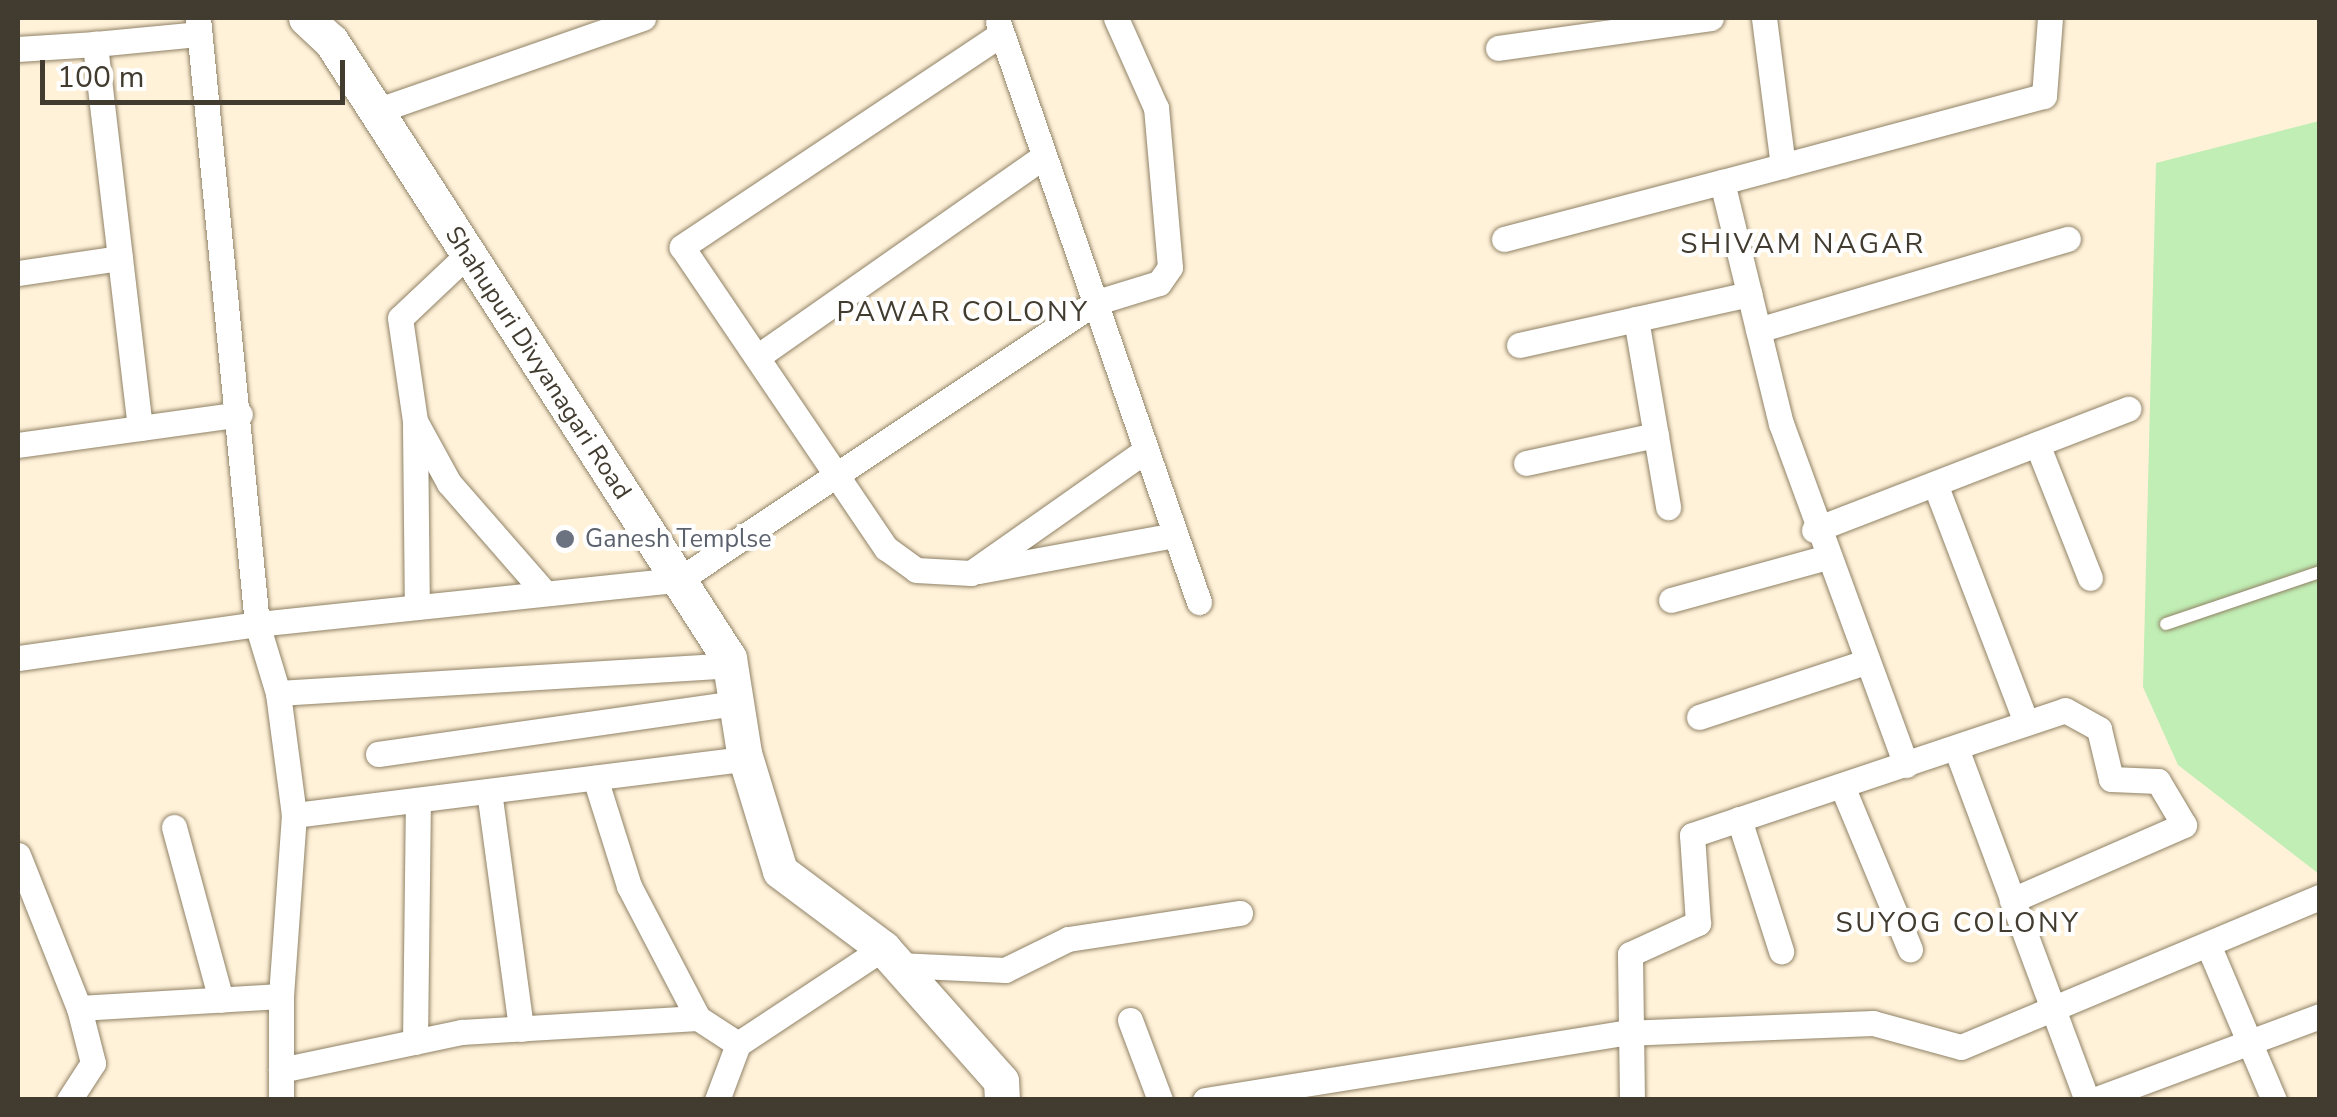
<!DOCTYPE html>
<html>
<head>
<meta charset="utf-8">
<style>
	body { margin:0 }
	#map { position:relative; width:2337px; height:1117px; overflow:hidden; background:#fff2d9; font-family:"Nunito Sans",sans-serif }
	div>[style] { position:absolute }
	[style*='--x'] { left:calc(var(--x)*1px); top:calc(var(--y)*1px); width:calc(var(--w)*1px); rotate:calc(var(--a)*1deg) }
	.green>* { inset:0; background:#c0eeb4 }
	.roads { filter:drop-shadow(0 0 2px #908266) drop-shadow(0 0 2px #908266) }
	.service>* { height:12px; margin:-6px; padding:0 6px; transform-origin:6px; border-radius:6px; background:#fff }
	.minor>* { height:25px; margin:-12.5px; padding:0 12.5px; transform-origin:12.5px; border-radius:12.5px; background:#fff }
	.secondary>* { height:35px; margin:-17.5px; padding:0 17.5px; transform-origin:17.5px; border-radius:17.5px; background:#fff }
	.dots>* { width:28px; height:28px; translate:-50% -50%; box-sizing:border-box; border:5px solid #fff; border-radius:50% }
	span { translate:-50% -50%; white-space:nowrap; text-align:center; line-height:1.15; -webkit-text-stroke:8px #fff; paint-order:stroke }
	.street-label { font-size:25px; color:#423c30 }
	.worship-label { font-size:25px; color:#5b616d }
	.left { translate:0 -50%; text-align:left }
	.neighbourhood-label { font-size:28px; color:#423c30; letter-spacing:2.5px }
	.frame { position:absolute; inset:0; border:20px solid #423c30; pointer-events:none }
	.scale { position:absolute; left:40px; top:60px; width:305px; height:45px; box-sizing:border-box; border:5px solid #423c30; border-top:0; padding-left:12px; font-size:30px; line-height:35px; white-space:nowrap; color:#423c30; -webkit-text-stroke:8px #fff; paint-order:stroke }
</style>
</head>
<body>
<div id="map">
	<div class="green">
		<i style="clip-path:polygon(2319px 121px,2319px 874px,2178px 765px,2143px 687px,2156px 163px)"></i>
	</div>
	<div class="roads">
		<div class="service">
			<i style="--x:2166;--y:624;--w:163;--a:-18.7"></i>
		</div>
		<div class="minor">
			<i style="--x:1764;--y:18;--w:149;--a:82.7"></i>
			<i style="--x:998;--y:22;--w:614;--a:70.89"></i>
			<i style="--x:1001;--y:34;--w:384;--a:146.3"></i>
			<i style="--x:682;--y:247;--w:364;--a:55.9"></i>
			<i style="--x:886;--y:548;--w:37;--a:36"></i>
			<i style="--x:916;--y:570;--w:55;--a:3.1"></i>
			<i style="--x:971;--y:573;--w:214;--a:-35.1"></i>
			<i style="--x:1498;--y:48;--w:215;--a:-8"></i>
			<i style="--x:18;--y:49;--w:77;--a:-3.7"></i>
			<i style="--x:376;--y:111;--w:283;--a:-19.2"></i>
			<i style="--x:1504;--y:239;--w:225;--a:-14.7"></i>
			<i style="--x:468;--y:254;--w:93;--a:136.7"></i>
			<i style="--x:400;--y:318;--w:104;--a:81.7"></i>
			<i style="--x:415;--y:421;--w:71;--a:61.3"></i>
			<i style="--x:449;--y:483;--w:146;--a:48.9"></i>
			<i style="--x:18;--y:273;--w:103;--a:-8.4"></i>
			<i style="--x:1636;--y:319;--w:191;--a:80.3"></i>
			<i style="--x:1758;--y:330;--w:323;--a:-16.4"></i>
			<i style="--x:1519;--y:345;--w:236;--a:-12.5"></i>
			<i style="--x:757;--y:357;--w:349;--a:-35"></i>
			<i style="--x:415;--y:426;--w:181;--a:89.4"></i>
			<i style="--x:140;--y:428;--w:387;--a:-96.7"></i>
			<i style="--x:95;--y:44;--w:103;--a:-5.5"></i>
			<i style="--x:2037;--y:444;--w:144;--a:68.4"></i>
			<i style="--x:18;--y:445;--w:224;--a:-7.9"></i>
			<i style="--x:1526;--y:463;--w:133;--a:-12.2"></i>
			<i style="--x:1935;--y:484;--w:255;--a:69.1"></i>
			<i style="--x:1814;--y:530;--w:337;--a:-21.1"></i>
			<i style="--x:979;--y:571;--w:199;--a:-10.4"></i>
			<i style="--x:1671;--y:600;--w:159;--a:-15.4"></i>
			<i style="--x:18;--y:658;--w:241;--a:-8.1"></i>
			<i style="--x:257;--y:624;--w:609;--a:-95.56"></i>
			<i style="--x:278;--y:693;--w:72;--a:-106.9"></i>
			<i style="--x:257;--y:624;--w:424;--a:-6"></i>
			<i style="--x:679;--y:580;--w:499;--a:-33.7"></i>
			<i style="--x:1094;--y:303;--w:68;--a:-17.1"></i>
			<i style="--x:1159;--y:283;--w:19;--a:-55"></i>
			<i style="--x:1170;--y:267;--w:160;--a:-95"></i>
			<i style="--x:1156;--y:108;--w:98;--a:-114"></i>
			<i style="--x:1699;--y:717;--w:175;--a:-18.3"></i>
			<i style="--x:1956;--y:748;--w:376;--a:69.6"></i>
			<i style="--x:378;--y:754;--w:362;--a:-8.1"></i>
			<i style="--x:1906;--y:765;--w:363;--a:-110.1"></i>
			<i style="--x:1781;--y:424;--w:249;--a:-103.7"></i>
			<i style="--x:1722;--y:182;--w:333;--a:-15"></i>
			<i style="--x:2044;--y:96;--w:78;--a:-85.6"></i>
			<i style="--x:595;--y:778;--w:113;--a:72.5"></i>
			<i style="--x:629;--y:886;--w:149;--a:62.4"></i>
			<i style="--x:1842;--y:786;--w:177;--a:67.4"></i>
			<i style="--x:489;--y:791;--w:240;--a:82.3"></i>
			<i style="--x:294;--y:815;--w:123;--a:-97.5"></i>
			<i style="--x:278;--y:693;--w:453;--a:-3.5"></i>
			<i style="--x:1739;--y:819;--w:139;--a:72.3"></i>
			<i style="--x:174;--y:827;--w:179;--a:74.8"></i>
			<i style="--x:18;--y:855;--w:165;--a:68.3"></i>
			<i style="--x:79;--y:1008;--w:202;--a:-3.4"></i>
			<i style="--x:281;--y:996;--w:104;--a:90"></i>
			<i style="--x:2209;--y:947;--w:166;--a:67"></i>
			<i style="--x:898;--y:965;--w:107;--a:2.7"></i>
			<i style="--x:1005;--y:970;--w:70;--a:-26.2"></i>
			<i style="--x:1068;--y:939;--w:174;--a:-8.6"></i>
			<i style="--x:281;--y:996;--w:181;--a:-85.9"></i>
			<i style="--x:294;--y:815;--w:455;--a:-7.1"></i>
			<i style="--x:1130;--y:1020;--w:85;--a:69.4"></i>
			<i style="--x:415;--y:1042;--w:242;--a:-89.3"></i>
			<i style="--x:281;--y:1070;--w:184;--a:-11.9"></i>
			<i style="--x:461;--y:1032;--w:237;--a:-3.4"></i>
			<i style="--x:698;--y:1018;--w:48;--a:33"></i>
			<i style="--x:69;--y:1100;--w:44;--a:-57"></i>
			<i style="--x:93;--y:1063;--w:57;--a:-104.3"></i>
			<i style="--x:717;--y:1100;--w:60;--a:-69.4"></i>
			<i style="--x:738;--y:1044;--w:174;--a:-33.5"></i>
			<i style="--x:1205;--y:1100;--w:424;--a:-9.1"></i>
			<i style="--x:1624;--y:1033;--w:249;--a:-2.3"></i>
			<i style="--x:1873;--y:1023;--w:91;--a:15.3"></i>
			<i style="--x:1961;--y:1047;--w:389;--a:-22.7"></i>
			<i style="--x:1632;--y:1100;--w:146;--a:-90.8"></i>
			<i style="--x:1630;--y:954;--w:75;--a:-24.5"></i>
			<i style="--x:1698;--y:923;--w:88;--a:-93.9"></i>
			<i style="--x:1692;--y:835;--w:393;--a:-18.5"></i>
			<i style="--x:2065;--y:710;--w:39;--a:29"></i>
			<i style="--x:2099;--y:729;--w:51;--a:76.5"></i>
			<i style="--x:2111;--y:779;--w:47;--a:2.4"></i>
			<i style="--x:2158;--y:781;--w:51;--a:59.4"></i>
			<i style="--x:2184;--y:825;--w:188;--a:156.4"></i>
			<i style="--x:2094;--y:1100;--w:241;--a:-20.4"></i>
		</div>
		<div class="secondary">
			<i style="--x:306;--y:18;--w:34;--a:43"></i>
			<i style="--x:331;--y:41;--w:734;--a:57.18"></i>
			<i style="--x:729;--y:658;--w:96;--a:81"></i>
			<i style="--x:744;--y:753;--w:123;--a:73"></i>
			<i style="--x:780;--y:871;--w:129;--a:36.8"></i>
			<i style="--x:883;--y:948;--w:178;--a:48.4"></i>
			<i style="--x:1001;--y:1081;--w:19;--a:87"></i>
		</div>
	</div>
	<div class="dots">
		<i style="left:565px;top:539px;background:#6b7280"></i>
	</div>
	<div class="street-label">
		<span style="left:538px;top:363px;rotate:57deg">Shahupuri Divyanagari Road</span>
	</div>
	<div class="worship-label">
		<span class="left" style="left:585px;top:539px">Ganesh Templse</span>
	</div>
	<div class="neighbourhood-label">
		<span style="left:1803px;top:244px">SHIVAM NAGAR</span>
		<span style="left:963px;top:312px">PAWAR COLONY</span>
		<span style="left:1958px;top:923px">SUYOG COLONY</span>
	</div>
	<div class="frame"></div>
	<div class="scale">100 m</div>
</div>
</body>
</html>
